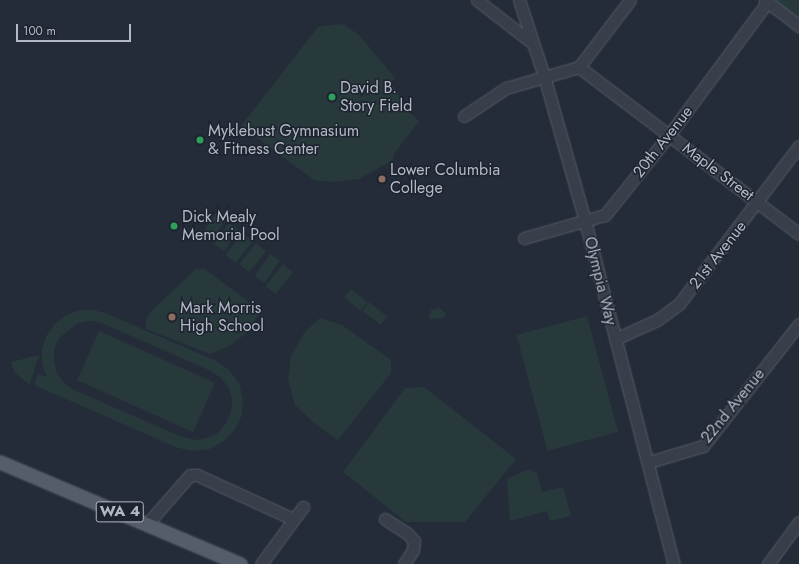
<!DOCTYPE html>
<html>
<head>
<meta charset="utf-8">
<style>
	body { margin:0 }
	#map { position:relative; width:799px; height:564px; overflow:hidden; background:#242c39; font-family:Jost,sans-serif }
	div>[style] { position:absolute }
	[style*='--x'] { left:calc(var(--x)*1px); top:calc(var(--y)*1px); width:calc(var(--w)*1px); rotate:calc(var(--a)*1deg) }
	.green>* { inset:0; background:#27393b; transform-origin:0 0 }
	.roads { filter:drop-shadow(0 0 1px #565c68) drop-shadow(0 0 1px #565c68) }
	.minor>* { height:11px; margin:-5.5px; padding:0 5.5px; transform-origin:5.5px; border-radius:5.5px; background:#383e4a }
	.major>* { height:13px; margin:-6.5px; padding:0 6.5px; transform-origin:6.5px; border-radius:6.5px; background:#565d6a }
	.dots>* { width:11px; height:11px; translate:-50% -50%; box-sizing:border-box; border:2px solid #1d232f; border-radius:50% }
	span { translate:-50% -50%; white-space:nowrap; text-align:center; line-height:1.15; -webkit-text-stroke:3px #1d232f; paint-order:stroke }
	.shield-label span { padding:1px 3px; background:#1d232f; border:1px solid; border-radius:3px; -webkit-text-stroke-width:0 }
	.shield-label { font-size:15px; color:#b3b9c6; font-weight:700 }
	.poi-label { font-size:16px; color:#b3b9c6 }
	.left { translate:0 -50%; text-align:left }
	.street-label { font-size:16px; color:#b3b9c6 }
	.scale { position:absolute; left:16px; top:24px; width:115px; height:18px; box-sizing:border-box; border:2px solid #b3b9c6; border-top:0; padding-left:5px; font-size:12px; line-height:14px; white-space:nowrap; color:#b3b9c6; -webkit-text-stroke:3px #1d232f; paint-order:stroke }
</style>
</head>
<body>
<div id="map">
	<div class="green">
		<i style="clip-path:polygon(777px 0,799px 0,799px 19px,777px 1px)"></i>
		<i style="clip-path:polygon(337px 24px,345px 25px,359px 35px,395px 78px,391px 82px,408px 111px,419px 121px,394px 154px,393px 160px,359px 179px,333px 182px,314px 180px,241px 126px,318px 27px)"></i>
		<i style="left:216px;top:213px;width:12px;height:26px;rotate:35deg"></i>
		<i style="left:229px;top:223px;width:12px;height:26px;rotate:35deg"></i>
		<i style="left:243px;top:233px;width:13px;height:28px;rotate:39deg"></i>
		<i style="left:256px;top:243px;width:13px;height:27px;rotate:39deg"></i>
		<i style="left:270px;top:254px;width:12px;height:27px;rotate:35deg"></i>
		<i style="left:283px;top:264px;width:13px;height:28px;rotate:39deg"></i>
		<i style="clip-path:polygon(196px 269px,205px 269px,261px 311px,245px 334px,228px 347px,210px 354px,146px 329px,146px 320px,151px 311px)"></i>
		<i style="left:351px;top:289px;width:21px;height:11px;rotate:39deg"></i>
		<i style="left:369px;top:302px;width:23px;height:11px;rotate:38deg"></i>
		<i style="clip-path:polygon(440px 308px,446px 314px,444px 318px,429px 319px,431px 310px)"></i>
		<i style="clip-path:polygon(evenodd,80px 310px,94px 310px,108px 314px,216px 361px,229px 370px,239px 383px,243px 399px,242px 415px,235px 429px,224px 441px,210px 449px,194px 451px,178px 448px,34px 385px,38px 374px,47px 377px,42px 364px,42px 350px,46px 336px,55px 324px,66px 315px,80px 310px,90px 321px,102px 323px,211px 371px,221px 378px,229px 388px,232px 400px,231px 412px,226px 423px,218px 433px,207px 438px,195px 440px,182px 437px,74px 390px,64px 383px,57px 373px,54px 362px,54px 349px,59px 338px,78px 323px,90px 321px)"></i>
		<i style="left:587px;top:316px;width:120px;height:73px;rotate:75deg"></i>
		<i style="clip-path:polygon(320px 318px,342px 325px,391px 360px,391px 373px,338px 440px,313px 422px,295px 405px,288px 379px,291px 356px,304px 333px)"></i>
		<i style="left:99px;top:331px;width:127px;height:54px;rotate:24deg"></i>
		<i style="clip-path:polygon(38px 355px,40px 358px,37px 360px,30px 385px,15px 373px,11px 362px)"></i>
		<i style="clip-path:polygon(424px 387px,516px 459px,465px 522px,406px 522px,343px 472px,405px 388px)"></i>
		<i style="clip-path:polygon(529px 469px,537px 473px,542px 492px,563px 487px,571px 516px,550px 521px,547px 511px,510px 521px,507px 479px)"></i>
	</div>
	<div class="roads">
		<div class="minor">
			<i style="--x:477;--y:0;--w:68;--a:37.9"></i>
			<i style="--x:519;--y:0;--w:80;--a:71.8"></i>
			<i style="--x:544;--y:76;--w:151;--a:74.2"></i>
			<i style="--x:585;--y:221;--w:354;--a:75.5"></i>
			<i style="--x:765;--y:0;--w:43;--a:37.4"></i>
			<i style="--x:579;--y:67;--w:276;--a:37.2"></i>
			<i style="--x:464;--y:116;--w:50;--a:-33.7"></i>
			<i style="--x:506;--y:88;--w:76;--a:-16"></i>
			<i style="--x:579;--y:67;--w:84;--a:-52.7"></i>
			<i style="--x:524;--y:238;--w:84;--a:-15.9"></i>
			<i style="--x:605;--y:215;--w:102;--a:-51.3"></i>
			<i style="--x:669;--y:135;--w:168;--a:-53.5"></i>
			<i style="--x:615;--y:339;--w:46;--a:-24.3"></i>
			<i style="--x:657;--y:320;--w:27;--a:-36"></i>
			<i style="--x:679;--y:304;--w:198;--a:-52.8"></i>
			<i style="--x:649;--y:462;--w:56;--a:-16.5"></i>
			<i style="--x:703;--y:446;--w:155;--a:-51.8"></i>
			<i style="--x:385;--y:519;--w:27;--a:33"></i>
			<i style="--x:408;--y:534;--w:9;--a:49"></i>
			<i style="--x:414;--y:541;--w:9;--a:96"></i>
			<i style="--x:413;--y:550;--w:17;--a:123"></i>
			<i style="--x:147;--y:524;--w:65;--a:-48.7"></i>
			<i style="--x:190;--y:475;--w:7;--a:0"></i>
			<i style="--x:197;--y:475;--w:106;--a:24.6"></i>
			<i style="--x:261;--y:564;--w:71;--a:-53.6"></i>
			<i style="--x:768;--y:564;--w:52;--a:-53.6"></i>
		</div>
		<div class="major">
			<i style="--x:0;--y:462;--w:261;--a:23"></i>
		</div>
	</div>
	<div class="dots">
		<i style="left:332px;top:97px;background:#2e9e5b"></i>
		<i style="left:200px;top:140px;background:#2e9e5b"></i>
		<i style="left:382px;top:179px;background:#8d6e63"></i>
		<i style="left:174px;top:226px;background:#2e9e5b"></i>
		<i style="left:172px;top:317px;background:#8d6e63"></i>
	</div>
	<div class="shield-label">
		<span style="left:120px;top:512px">WA 4</span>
	</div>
	<div class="poi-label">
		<span class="left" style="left:340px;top:97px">David B.<br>Story Field</span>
		<span class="left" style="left:208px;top:140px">Myklebust Gymnasium<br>&amp; Fitness Center</span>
		<span class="left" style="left:390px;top:179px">Lower Columbia<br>College</span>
		<span class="left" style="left:182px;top:226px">Dick Mealy<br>Memorial Pool</span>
		<span class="left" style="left:180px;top:317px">Mark Morris<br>High School</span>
	</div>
	<div class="street-label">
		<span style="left:663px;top:142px;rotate:-52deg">20th Avenue</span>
		<span style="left:718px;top:172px;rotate:37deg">Maple Street</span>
		<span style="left:718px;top:255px;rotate:-52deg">21st Avenue</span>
		<span style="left:600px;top:281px;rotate:76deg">Olympia Way</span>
		<span style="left:733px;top:406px;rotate:-51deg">22nd Avenue</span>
	</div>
	<div class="scale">100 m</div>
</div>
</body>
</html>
